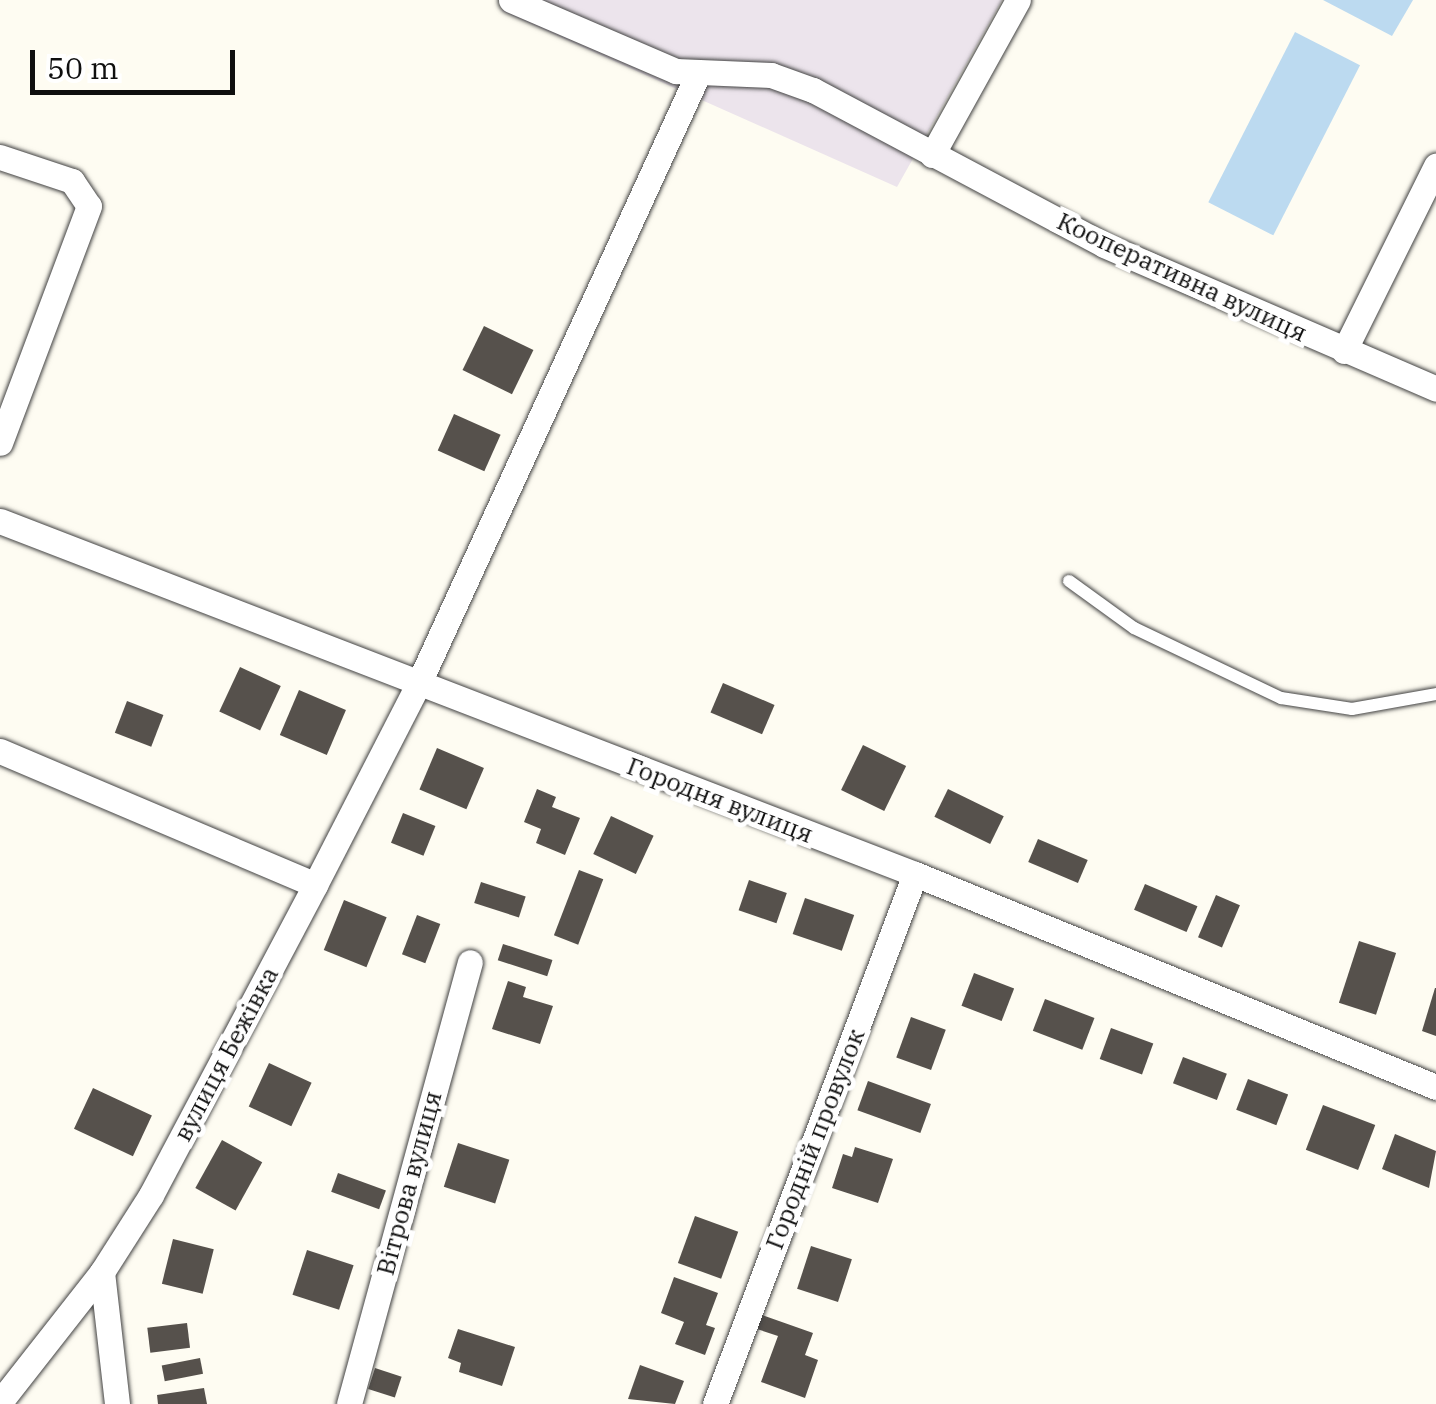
<!DOCTYPE html>
<html>
<head>
<meta charset="utf-8">
<style>
	body { margin:0 }
	#map { position:relative; width:1436px; height:1404px; overflow:hidden; background:#fefcf2; font-family:"IBM Plex Serif",serif }
	div>[style] { position:absolute }
	[style*='--x'] { left:calc(var(--x)*1px); top:calc(var(--y)*1px); width:calc(var(--w)*1px); rotate:calc(var(--a)*1deg) }
	.industrial>* { inset:0; background:#ece4ec }
	.water>* { inset:0; background:#bcdaf0; transform-origin:0 0 }
	.building>* { inset:0; background:#56514c; transform-origin:0 0 }
	.roads { filter:drop-shadow(0 0 2px #424242) drop-shadow(0 0 2px #424242) }
	.lane>* { height:12px; margin:-6px; padding:0 6px; transform-origin:6px; border-radius:6px; background:#fff }
	.street>* { height:25px; margin:-12.5px; padding:0 12.5px; transform-origin:12.5px; border-radius:12.5px; background:#fff }
	span { translate:-50% -50%; white-space:nowrap; text-align:center; line-height:1.15; -webkit-text-stroke:10px #fff; paint-order:stroke }
	.street-label { font-size:25px; color:#0f0f0f }
	.scale { position:absolute; left:30px; top:50px; width:205px; height:45px; box-sizing:border-box; border:5px solid #0f0f0f; border-top:0; padding-left:12px; font-size:30px; line-height:35px; white-space:nowrap; color:#0f0f0f; -webkit-text-stroke:8px #fff; paint-order:stroke }
</style>
</head>
<body>
<div id="map">
	<div class="industrial">
		<i style="clip-path:polygon(508px 0,1002px 0,897px 187px,502px 11px)"></i>
	</div>
	<div class="water">
		<i style="clip-path:polygon(1323px 0,1413px 0,1392px 36px)"></i>
		<i style="left:1295px;top:32px;width:73px;height:191px;rotate:27deg"></i>
	</div>
	<div class="building">
		<i style="left:484px;top:326px;width:55px;height:49px;rotate:26deg"></i>
		<i style="left:454px;top:414px;width:51px;height:40px;rotate:24deg"></i>
		<i style="left:240px;top:667px;width:45px;height:49px;rotate:25deg"></i>
		<i style="left:723px;top:683px;width:56px;height:32px;rotate:23deg"></i>
		<i style="left:299px;top:690px;width:51px;height:49px;rotate:23deg"></i>
		<i style="left:127px;top:701px;width:39px;height:34px;rotate:21deg"></i>
		<i style="left:863px;top:745px;width:48px;height:50px;rotate:26deg"></i>
		<i style="left:437px;top:748px;width:51px;height:45px;rotate:23deg"></i>
		<i style="clip-path:polygon(537px 789px,556px 797px,552px 807px,580px 818px,565px 855px,536px 843px,541px 829px,524px 822px)"></i>
		<i style="left:948px;top:789px;width:62px;height:31px;rotate:26deg"></i>
		<i style="left:403px;top:813px;width:35px;height:32px;rotate:22deg"></i>
		<i style="left:611px;top:816px;width:47px;height:42px;rotate:25deg"></i>
		<i style="left:1038px;top:839px;width:54px;height:25px;rotate:23deg"></i>
		<i style="left:579px;top:870px;width:26px;height:70px;rotate:21deg"></i>
		<i style="left:749px;top:880px;width:40px;height:32px;rotate:19deg"></i>
		<i style="left:481px;top:882px;width:47px;height:22px;rotate:18deg"></i>
		<i style="left:1145px;top:884px;width:57px;height:28px;rotate:23deg"></i>
		<i style="left:1216px;top:895px;width:26px;height:46px;rotate:23deg"></i>
		<i style="left:805px;top:898px;width:52px;height:38px;rotate:19deg"></i>
		<i style="left:344px;top:900px;width:46px;height:54px;rotate:22deg"></i>
		<i style="left:417px;top:915px;width:25px;height:42px;rotate:21deg"></i>
		<i style="left:1359px;top:941px;width:39px;height:65px;rotate:18deg"></i>
		<i style="left:503px;top:944px;width:52px;height:17px;rotate:18deg"></i>
		<i style="left:974px;top:973px;width:43px;height:35px;rotate:21deg"></i>
		<i style="clip-path:polygon(508px 981px,526px 987px,523px 997px,553px 1006px,540px 1044px,492px 1029px)"></i>
		<i style="clip-path:polygon(1435px 988px,1436px 988px,1436px 1036px,1422px 1031px)"></i>
		<i style="left:1045px;top:999px;width:53px;height:34px;rotate:21deg"></i>
		<i style="left:911px;top:1017px;width:37px;height:43px;rotate:20deg"></i>
		<i style="left:1111px;top:1028px;width:45px;height:33px;rotate:20deg"></i>
		<i style="left:1183px;top:1057px;width:47px;height:28px;rotate:21deg"></i>
		<i style="left:269px;top:1063px;width:47px;height:48px;rotate:25deg"></i>
		<i style="left:1248px;top:1079px;width:43px;height:33px;rotate:21deg"></i>
		<i style="left:868px;top:1081px;width:67px;height:31px;rotate:20deg"></i>
		<i style="left:93px;top:1088px;width:65px;height:45px;rotate:25deg"></i>
		<i style="left:1323px;top:1105px;width:56px;height:48px;rotate:21deg"></i>
		<i style="clip-path:polygon(1395px 1134px,1436px 1151px,1429px 1188px,1382px 1169px)"></i>
		<i style="left:222px;top:1140px;width:46px;height:55px;rotate:29deg"></i>
		<i style="left:458px;top:1143px;width:54px;height:46px;rotate:18deg"></i>
		<i style="clip-path:polygon(855px 1147px,893px 1159px,878px 1203px,832px 1188px,843px 1154px,852px 1157px)"></i>
		<i style="left:338px;top:1173px;width:51px;height:20px;rotate:20deg"></i>
		<i style="left:695px;top:1216px;width:46px;height:50px;rotate:20deg"></i>
		<i style="left:173px;top:1239px;width:42px;height:46px;rotate:14deg"></i>
		<i style="left:811px;top:1246px;width:43px;height:45px;rotate:18deg"></i>
		<i style="left:307px;top:1250px;width:49px;height:47px;rotate:18deg"></i>
		<i style="clip-path:polygon(674px 1277px,718px 1293px,706px 1325px,715px 1328px,705px 1355px,675px 1344px,684px 1322px,661px 1313px)"></i>
		<i style="clip-path:polygon(762px 1315px,813px 1333px,805px 1355px,818px 1360px,805px 1398px,761px 1382px,778px 1336px,757px 1329px)"></i>
		<i style="left:187px;top:1323px;width:25px;height:40px;rotate:83deg"></i>
		<i style="clip-path:polygon(458px 1329px,515px 1347px,502px 1386px,459px 1372px,461px 1363px,448px 1358px)"></i>
		<i style="left:200px;top:1358px;width:16px;height:39px;rotate:79deg"></i>
		<i style="clip-path:polygon(640px 1365px,684px 1381px,675px 1404px,628px 1399px)"></i>
		<i style="left:375px;top:1368px;width:28px;height:22px;rotate:18deg"></i>
		<i style="clip-path:polygon(204px 1388px,207px 1404px,158px 1404px,157px 1395px)"></i>
	</div>
	<div class="roads">
		<div class="lane">
			<i style="--x:1069;--y:581;--w:80;--a:35.9"></i>
			<i style="--x:1134;--y:628;--w:163;--a:25.5"></i>
			<i style="--x:1281;--y:698;--w:72;--a:8.8"></i>
			<i style="--x:1352;--y:709;--w:85;--a:-10.1"></i>
		</div>
		<div class="street">
			<i style="--x:511;--y:0;--w:180;--a:23.3"></i>
			<i style="--x:676;--y:71;--w:95;--a:2.4"></i>
			<i style="--x:771;--y:75;--w:45;--a:19.7"></i>
			<i style="--x:813;--y:90;--w:330;--a:28"></i>
			<i style="--x:1104;--y:245;--w:362;--a:23.4"></i>
			<i style="--x:932;--y:155;--w:177;--a:-61"></i>
			<i style="--x:0;--y:157;--w:76;--a:18.4"></i>
			<i style="--x:72;--y:181;--w:30;--a:56"></i>
			<i style="--x:89;--y:206;--w:253;--a:110.6"></i>
			<i style="--x:1344;--y:351;--w:207;--a:-63.6"></i>
			<i style="--x:0;--y:521;--w:981;--a:21.1"></i>
			<i style="--x:915;--y:874;--w:563;--a:22.24"></i>
			<i style="--x:0;--y:751;--w:342;--a:23"></i>
			<i style="--x:102;--y:1272;--w:133;--a:83.5"></i>
			<i style="--x:0;--y:1402;--w:165;--a:-51.9"></i>
			<i style="--x:102;--y:1272;--w:91;--a:-57.5"></i>
			<i style="--x:151;--y:1195;--w:351;--a:-62.1"></i>
			<i style="--x:315;--y:885;--w:225;--a:-62.8"></i>
			<i style="--x:418;--y:685;--w:672;--a:-65.38"></i>
			<i style="--x:349;--y:1404;--w:458;--a:-74.7"></i>
			<i style="--x:715;--y:1404;--w:566;--a:-69.33"></i>
		</div>
	</div>
	<div class="street-label">
		<span style="left:1182px;top:277px;rotate:25deg">Кооперативна вулиця</span>
		<span style="left:720px;top:800px;rotate:21deg">Городня вулиця</span>
		<span style="left:226px;top:1054px;rotate:-62deg">вулиця Бежівка</span>
		<span style="left:815px;top:1139px;rotate:-69deg">Городній провулок</span>
		<span style="left:409px;top:1183px;rotate:-75deg">Вітрова вулиця</span>
	</div>
	<div class="scale">50 m</div>
</div>
</body>
</html>
